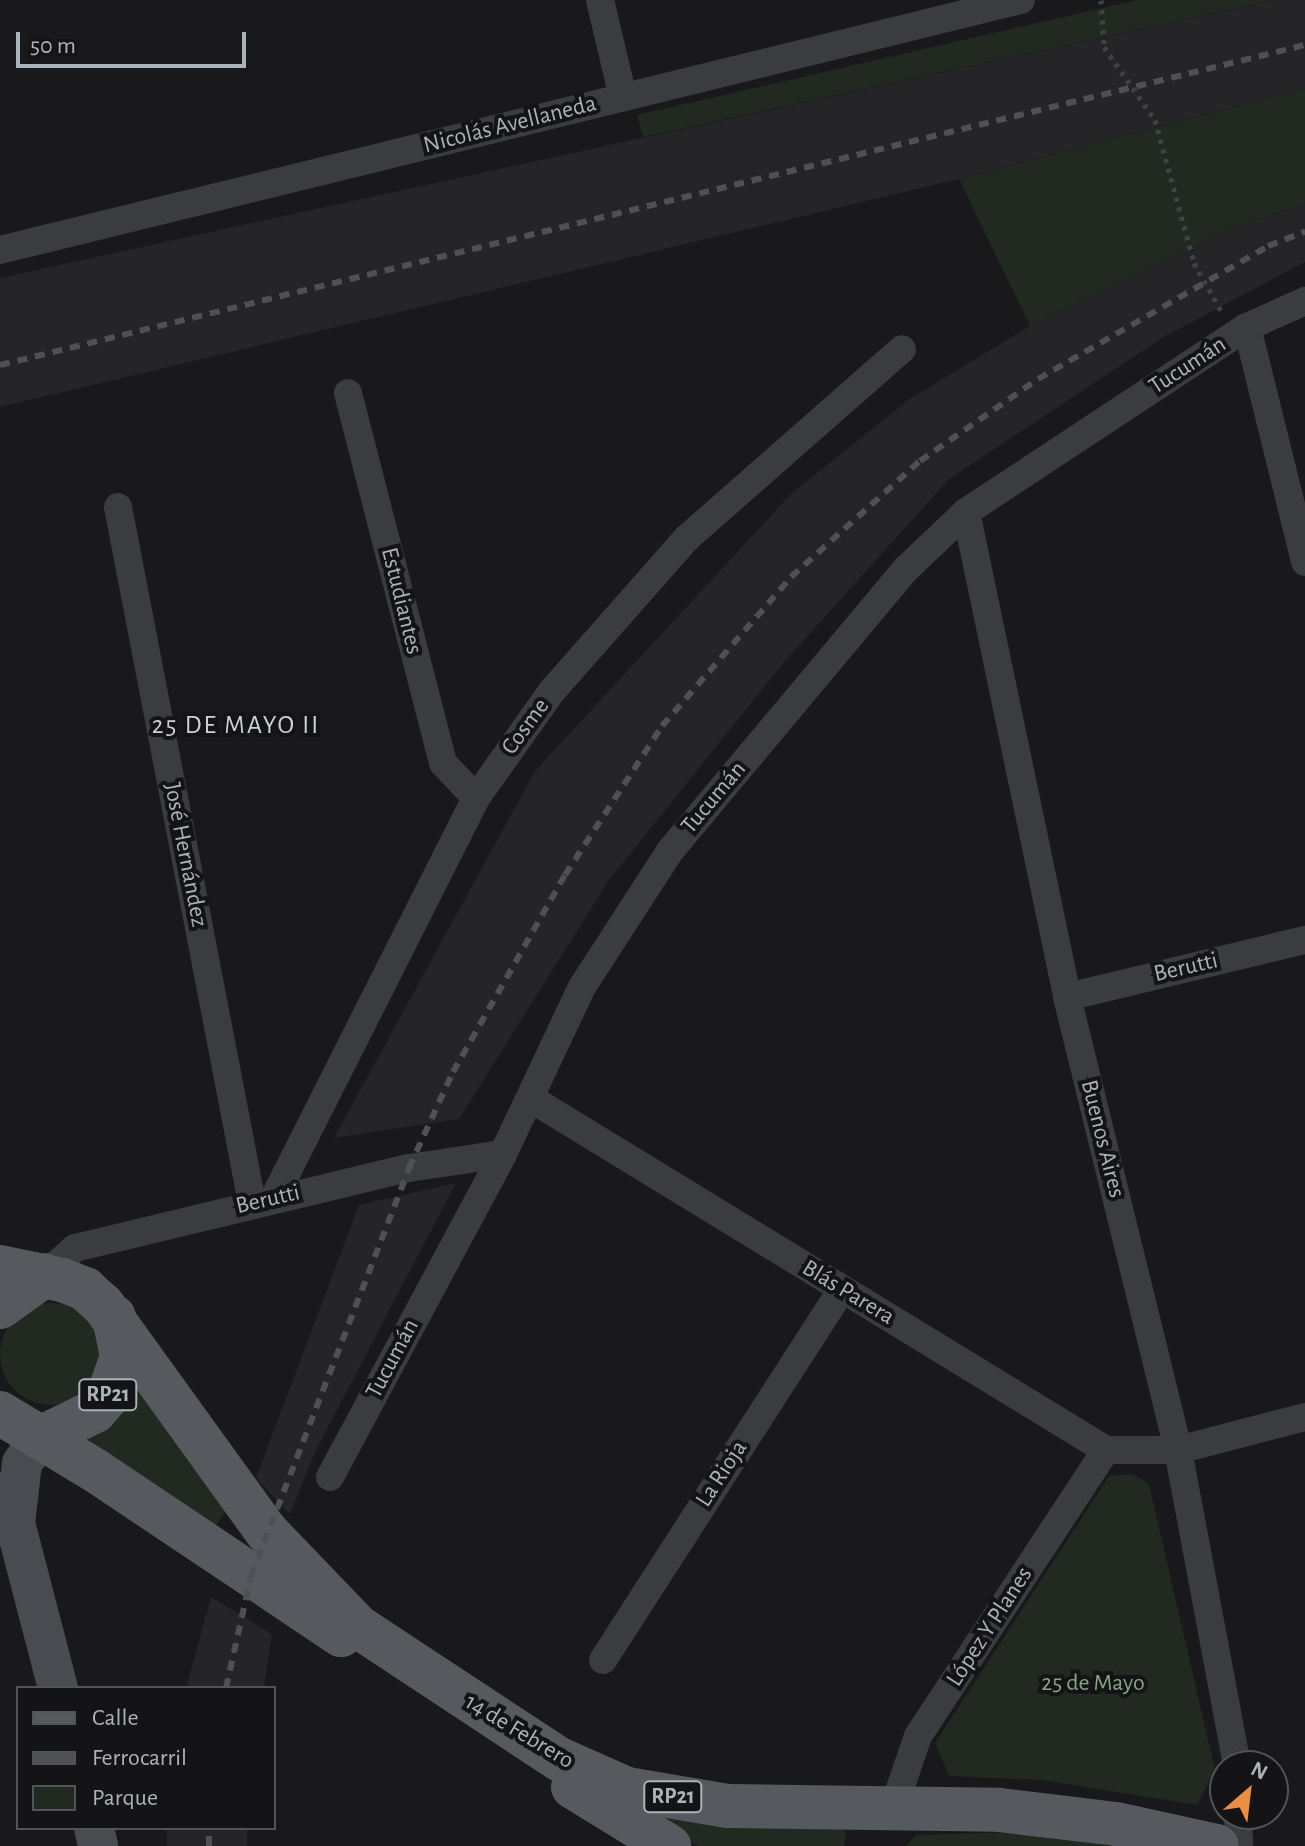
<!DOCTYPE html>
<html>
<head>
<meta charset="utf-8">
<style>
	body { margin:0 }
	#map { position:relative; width:1305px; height:1846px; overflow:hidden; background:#19191b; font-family:"Alegreya Sans",sans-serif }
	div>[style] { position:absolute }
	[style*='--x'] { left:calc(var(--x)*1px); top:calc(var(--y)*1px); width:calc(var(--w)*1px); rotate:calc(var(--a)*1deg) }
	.built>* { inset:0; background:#252528; transform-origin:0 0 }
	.green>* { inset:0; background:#212921 }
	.round { border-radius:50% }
	.path>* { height:5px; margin-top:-2.5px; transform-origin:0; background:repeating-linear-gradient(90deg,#404346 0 4px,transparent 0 10px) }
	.street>* { height:28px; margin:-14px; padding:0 14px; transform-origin:14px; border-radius:14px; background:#3a3c40 }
	.secondary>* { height:40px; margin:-20px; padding:0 20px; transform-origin:20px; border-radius:20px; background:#484b4f }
	.primary>* { height:44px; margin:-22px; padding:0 22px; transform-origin:22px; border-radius:22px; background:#56595e }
	.rail>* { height:6px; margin-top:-3px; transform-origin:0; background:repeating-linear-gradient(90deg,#4d5054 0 10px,transparent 0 18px) }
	span { translate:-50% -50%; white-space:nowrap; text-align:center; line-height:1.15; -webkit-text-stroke:8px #141416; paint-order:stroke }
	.shield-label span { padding:2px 6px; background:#141416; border:2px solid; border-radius:6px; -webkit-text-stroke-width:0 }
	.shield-label { font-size:22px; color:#abb3ba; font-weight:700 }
	.street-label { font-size:24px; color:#abb3ba }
	.park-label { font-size:24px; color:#88a483 }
	.neighbourhood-label { font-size:26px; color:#ccd1d6; letter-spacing:2px }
	.legend { position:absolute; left:16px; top:1686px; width:260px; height:144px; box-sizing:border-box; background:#141416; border:2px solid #505458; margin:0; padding:10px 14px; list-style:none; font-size:24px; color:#abb3ba }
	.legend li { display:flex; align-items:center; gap:16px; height:40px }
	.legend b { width:40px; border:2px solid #505458 }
	.north { position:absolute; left:1209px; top:1750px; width:80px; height:80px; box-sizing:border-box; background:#141416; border:2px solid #505458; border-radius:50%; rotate:28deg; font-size:22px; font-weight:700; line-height:32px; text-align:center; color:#abb3ba }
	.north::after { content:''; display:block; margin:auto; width:28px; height:36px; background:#ec8e3f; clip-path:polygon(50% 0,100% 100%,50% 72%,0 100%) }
	.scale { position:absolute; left:16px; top:32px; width:230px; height:36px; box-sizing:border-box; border:4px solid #abb3ba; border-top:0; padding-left:10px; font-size:24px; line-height:28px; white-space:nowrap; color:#abb3ba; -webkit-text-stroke:6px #141416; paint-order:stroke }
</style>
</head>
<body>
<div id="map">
	<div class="built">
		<i style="clip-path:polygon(1273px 0,1305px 0,1305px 89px,959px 179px,0 407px,0 278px)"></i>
		<i style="clip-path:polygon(1305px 203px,1305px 262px,1162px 338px,949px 479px,785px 661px,609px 880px,459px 1119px,334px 1138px,535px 771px,792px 493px,911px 398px,1030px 326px,1228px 230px)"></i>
		<i style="clip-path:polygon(456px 1183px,315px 1452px,290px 1514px,256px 1478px,359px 1205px)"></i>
		<i style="clip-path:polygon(211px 1597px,272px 1634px,264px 1688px,186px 1688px)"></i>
		<i style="left:167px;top:1828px;width:80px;height:18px"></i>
	</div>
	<div class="green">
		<i style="clip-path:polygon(1137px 0,1273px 0,643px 137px,637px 115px)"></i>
		<i style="clip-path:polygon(1305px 89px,1305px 203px,1228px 230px,1030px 326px,959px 179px)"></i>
		<i class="round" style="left:0;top:1303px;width:102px;height:102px"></i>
		<i style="clip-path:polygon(138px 1388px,225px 1512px,216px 1526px,85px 1445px,84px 1437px)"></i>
		<i style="clip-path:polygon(1132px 1474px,1149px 1484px,1215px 1770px,1197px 1805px,1043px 1780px,949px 1776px,935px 1743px,1109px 1476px)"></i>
		<i style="clip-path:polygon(622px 1804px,846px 1830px,844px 1846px,698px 1846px)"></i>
		<i style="clip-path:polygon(1020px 1832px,1110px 1846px,906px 1846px,916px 1835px)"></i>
	</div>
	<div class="path">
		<i style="--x:1101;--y:0;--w:47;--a:86.3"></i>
		<i style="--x:1104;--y:47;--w:89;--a:55.1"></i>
		<i style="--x:1155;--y:120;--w:148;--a:74.7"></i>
		<i style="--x:1194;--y:263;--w:56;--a:60.3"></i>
	</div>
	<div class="street">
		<i style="--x:600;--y:0;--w:100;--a:76.7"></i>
		<i style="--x:0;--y:250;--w:1051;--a:-13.76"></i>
		<i style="--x:1247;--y:327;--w:242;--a:76.1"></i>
		<i style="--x:348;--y:393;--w:382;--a:75.6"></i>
		<i style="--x:443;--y:763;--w:48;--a:46.7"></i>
		<i style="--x:118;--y:507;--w:709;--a:79.1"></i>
		<i style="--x:966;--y:512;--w:495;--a:78.2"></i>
		<i style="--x:1067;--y:997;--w:466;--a:76.2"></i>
		<i style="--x:1178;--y:1450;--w:321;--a:79.4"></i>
		<i style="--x:1067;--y:997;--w:245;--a:-13.5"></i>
		<i style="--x:530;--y:1098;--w:675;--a:31.43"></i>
		<i style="--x:1106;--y:1450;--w:72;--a:0"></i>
		<i style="--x:1178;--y:1450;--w:131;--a:-14.6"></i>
		<i style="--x:274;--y:1198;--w:448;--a:-63.2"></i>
		<i style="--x:476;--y:798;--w:131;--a:-54.6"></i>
		<i style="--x:552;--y:691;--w:204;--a:-48.6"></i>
		<i style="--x:687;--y:538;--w:286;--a:-41.3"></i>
		<i style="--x:45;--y:1275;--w:40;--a:-42"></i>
		<i style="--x:75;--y:1248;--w:343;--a:-13.5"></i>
		<i style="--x:409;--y:1168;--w:95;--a:-8.5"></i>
		<i style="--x:330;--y:1477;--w:366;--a:-61.8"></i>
		<i style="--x:503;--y:1154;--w:185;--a:-64.7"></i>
		<i style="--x:582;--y:987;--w:162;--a:-57.1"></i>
		<i style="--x:670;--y:851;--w:369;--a:-50.1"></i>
		<i style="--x:907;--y:568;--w:81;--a:-43.5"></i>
		<i style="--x:966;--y:512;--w:336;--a:-33.4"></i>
		<i style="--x:1247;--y:327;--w:64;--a:-24.1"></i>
		<i style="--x:603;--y:1660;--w:441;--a:-57.2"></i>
		<i style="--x:892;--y:1812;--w:80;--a:-71.1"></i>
		<i style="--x:918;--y:1736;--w:342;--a:-56.7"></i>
		<i style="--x:1238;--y:1814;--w:32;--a:88"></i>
	</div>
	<div class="secondary">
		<i style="--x:0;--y:1492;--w:34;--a:64"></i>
		<i style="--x:15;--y:1523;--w:171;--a:75.4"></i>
		<i style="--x:15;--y:1523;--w:60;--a:-83.3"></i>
		<i style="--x:22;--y:1463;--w:31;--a:-54"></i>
		<i style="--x:94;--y:1828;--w:18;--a:77"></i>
	</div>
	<div class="primary">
		<i style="--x:0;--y:1267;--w:63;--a:11.8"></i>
		<i style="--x:62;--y:1280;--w:25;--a:21"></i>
		<i style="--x:85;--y:1289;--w:24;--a:42"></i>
		<i style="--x:103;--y:1305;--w:280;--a:54.2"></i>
		<i style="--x:267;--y:1532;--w:130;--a:46.2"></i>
		<i style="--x:357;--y:1626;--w:242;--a:33.4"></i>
		<i style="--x:559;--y:1759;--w:74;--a:23.8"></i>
		<i style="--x:627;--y:1789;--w:102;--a:9.6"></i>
		<i style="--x:728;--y:1806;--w:271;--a:0.8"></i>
		<i style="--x:999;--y:1810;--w:118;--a:6.8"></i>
		<i style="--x:1116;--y:1824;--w:103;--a:12.3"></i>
		<i style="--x:0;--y:1307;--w:55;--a:-35.4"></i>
		<i style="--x:0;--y:1413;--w:112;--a:31.1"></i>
		<i style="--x:96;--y:1471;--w:295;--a:33.8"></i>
		<i style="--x:40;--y:1438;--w:61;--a:-26.1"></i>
		<i style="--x:95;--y:1411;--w:20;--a:-49"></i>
		<i style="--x:108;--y:1396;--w:41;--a:-70.3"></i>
		<i style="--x:122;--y:1357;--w:41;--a:-101.3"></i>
		<i style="--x:573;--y:1787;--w:113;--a:31.6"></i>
	</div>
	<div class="rail">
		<i style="--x:0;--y:365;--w:1344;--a:-13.78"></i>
		<i style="--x:226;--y:1688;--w:115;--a:-77.4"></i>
		<i style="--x:251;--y:1576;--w:438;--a:-68.8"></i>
		<i style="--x:409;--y:1168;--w:106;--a:-65.4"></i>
		<i style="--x:453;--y:1072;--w:227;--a:-60.4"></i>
		<i style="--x:565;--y:875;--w:178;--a:-56.9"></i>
		<i style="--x:662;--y:726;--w:197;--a:-49.1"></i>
		<i style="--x:791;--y:577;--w:173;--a:-42"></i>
		<i style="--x:920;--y:461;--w:144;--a:-34.8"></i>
		<i style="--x:1038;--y:379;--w:266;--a:-30"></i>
		<i style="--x:1268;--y:246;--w:40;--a:-21"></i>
		<i style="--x:209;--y:1846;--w:18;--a:-90"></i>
	</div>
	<div class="shield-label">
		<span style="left:108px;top:1395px">RP21</span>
		<span style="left:673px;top:1797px">RP21</span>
	</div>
	<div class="street-label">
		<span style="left:510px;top:125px;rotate:-14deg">Nicolás Avellaneda</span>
		<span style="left:1188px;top:366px;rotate:-33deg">Tucumán</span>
		<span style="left:401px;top:601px;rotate:76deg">Estudiantes</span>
		<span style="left:526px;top:727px;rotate:-54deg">Cosme</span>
		<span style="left:714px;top:798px;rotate:-50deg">Tucumán</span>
		<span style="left:185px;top:855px;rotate:79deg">José Hernández</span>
		<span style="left:1186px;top:968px;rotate:-13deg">Berutti</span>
		<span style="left:1102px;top:1139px;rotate:76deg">Buenos Aires</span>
		<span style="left:268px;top:1200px;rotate:-13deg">Berutti</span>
		<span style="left:848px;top:1293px;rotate:31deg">Blás Parera</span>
		<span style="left:393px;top:1359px;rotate:-62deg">Tucumán</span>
		<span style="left:722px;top:1474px;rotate:-57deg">La Rioja</span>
		<span style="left:990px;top:1627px;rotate:-57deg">López Y Planes</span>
		<span style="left:519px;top:1732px;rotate:31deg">14 de Febrero</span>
	</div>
	<div class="park-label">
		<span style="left:1093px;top:1684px">25 de Mayo</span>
	</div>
	<div class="neighbourhood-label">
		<span style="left:236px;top:726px">25 DE MAYO II</span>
	</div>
	<ul class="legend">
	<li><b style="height:10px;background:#56595e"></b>Calle</li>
	<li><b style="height:10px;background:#4d5054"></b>Ferrocarril</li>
	<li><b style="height:22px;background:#212921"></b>Parque</li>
	</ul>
	<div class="north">N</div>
	<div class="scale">50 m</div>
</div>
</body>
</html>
